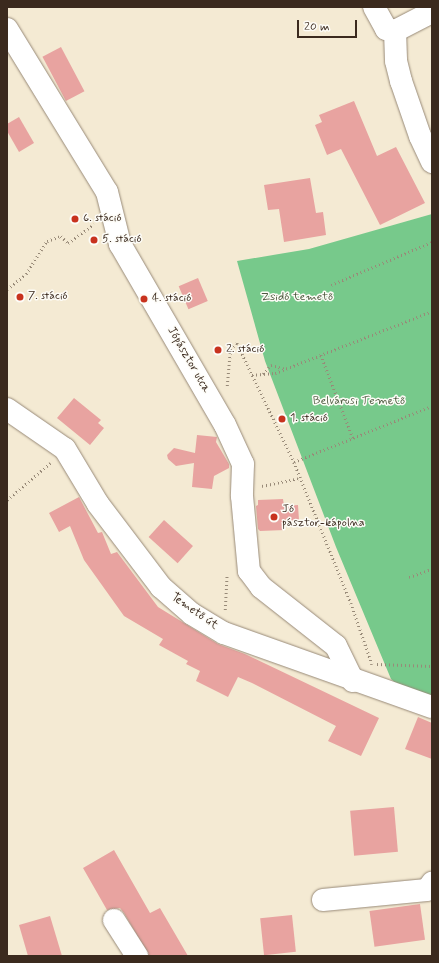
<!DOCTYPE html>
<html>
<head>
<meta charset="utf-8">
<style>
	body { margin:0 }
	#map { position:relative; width:439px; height:963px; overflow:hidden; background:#f4ead3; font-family:Mynerve,sans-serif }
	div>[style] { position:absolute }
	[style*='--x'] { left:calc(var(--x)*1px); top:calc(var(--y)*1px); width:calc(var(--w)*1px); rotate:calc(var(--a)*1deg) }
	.green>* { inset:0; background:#77c98b }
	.building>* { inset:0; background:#e8a3a0; transform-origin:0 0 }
	.path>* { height:2.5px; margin-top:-1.25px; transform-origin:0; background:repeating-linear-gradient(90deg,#988a78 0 1px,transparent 0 4px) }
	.roads { filter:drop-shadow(0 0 1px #988a78) drop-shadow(0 0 1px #988a78) }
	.minor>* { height:22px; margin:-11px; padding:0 11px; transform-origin:11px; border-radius:11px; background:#fff }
	.dots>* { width:11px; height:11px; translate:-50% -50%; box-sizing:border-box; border:2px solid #fdfcf7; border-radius:50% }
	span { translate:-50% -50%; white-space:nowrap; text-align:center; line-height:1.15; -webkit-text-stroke:3px #fdfcf7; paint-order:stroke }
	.poi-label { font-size:12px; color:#3b2a1e }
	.left { translate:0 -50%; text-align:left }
	.park-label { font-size:12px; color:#4d5a3f }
	.street-label { font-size:12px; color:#3b2a1e }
	.frame { position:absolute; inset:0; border:8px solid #3b2a1e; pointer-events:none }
	.scale { position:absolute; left:297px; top:20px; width:60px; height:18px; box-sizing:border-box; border:2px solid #3b2a1e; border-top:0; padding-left:5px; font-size:12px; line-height:14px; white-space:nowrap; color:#3b2a1e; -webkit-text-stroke:3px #fdfcf7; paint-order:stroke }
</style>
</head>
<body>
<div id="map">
	<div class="green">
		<i style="clip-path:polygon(432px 214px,432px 698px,402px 689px,391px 679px,336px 547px,265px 361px,237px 261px,309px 249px)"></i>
	</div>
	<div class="building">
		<i style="left:61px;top:47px;width:50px;height:21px;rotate:62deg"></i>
		<i style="clip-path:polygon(354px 101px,377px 156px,396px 147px,425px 203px,380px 225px,341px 149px,327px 155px,315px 125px,322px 122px,319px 115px)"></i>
		<i style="clip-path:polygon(19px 117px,34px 143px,19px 152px,7px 131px,7px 124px)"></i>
		<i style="clip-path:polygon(310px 178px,316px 213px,323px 212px,326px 235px,284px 242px,279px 209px,268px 210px,264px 185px)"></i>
		<i style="left:198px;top:278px;width:25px;height:21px;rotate:67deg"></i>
		<i style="clip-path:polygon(74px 398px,101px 420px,98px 423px,104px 428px,90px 445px,57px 418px)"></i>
		<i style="clip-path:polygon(197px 435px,217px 437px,216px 442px,229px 464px,229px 468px,214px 476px,212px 489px,192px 487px,194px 463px,176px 466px,168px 459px,167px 455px,174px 448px,195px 453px)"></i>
		<i style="clip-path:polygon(79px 497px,98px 533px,102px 532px,111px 554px,117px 552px,158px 607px,218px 644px,245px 654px,379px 718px,361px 756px,328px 741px,336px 726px,252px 683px,238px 677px,228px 697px,196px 681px,200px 671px,186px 664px,188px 661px,159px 645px,163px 639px,124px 616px,84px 560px,70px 526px,59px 532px,49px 513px)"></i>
		<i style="clip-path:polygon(283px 499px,284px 506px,298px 505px,299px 520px,285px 521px,285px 530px,260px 531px,258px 529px,256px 506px,258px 505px,258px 500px)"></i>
		<i style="left:164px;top:520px;width:39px;height:23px;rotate:42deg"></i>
		<i style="clip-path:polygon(418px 717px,432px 723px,432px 759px,405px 749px)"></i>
		<i style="left:394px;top:807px;width:45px;height:44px;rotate:85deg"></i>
		<i style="clip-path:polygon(114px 850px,150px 913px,160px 908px,188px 956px,149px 956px,124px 913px,120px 908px,107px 910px,83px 868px)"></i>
		<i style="left:420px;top:904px;width:36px;height:51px;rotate:82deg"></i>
		<i style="left:292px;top:915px;width:37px;height:32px;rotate:84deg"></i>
		<i style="clip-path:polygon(50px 916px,62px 956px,28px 956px,19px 925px)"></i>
	</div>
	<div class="path">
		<i style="--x:331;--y:285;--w:110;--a:-23.1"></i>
		<i style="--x:7;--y:289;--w:24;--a:-38"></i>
		<i style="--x:26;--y:274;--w:39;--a:-58"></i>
		<i style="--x:47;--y:241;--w:15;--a:-20"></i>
		<i style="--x:61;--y:236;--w:10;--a:45"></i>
		<i style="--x:68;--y:243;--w:32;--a:-36"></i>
		<i style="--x:321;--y:355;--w:89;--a:68.9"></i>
		<i style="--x:263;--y:374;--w:12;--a:-48"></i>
		<i style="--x:271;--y:365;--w:16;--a:15"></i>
		<i style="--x:252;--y:375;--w:23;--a:-5"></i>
		<i style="--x:275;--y:373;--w:169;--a:-21.5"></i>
		<i style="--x:227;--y:386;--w:37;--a:-85"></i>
		<i style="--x:230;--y:349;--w:9;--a:-41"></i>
		<i style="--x:237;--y:343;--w:132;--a:64.4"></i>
		<i style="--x:294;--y:462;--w:152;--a:68"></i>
		<i style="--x:351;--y:603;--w:65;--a:71"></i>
		<i style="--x:294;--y:462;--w:149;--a:-22.1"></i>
		<i style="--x:262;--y:486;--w:38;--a:-12"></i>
		<i style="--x:7;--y:500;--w:57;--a:-40.7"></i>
		<i style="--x:409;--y:577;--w:24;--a:-19"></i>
		<i style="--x:225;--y:610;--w:35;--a:-87"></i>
		<i style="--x:377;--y:664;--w:55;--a:2.1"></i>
	</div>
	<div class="roads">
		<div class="minor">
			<i style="--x:374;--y:7;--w:25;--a:61"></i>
			<i style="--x:386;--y:29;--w:9;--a:13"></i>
			<i style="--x:395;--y:31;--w:42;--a:-27.2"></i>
			<i style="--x:7;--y:29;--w:191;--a:58.5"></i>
			<i style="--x:107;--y:192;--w:54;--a:76"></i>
			<i style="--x:120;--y:244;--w:209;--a:59.9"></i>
			<i style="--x:225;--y:425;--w:43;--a:65.2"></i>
			<i style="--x:243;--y:464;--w:32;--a:92"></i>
			<i style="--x:242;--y:496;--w:75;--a:84.7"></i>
			<i style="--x:249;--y:571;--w:20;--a:53"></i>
			<i style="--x:261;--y:587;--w:95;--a:38.2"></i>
			<i style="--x:336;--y:646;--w:39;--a:64"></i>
			<i style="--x:395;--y:31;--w:30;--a:88"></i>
			<i style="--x:396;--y:61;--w:21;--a:76"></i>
			<i style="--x:401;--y:81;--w:58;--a:70.9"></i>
			<i style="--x:420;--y:136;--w:29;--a:65"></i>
			<i style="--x:7;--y:409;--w:70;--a:34.6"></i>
			<i style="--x:65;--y:449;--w:64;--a:59"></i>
			<i style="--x:98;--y:504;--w:104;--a:52.8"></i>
			<i style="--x:161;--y:587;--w:41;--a:41.1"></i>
			<i style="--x:192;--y:614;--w:37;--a:31"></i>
			<i style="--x:224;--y:633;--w:221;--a:19.6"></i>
			<i style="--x:323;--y:900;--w:104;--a:-5.5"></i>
			<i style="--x:427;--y:890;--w:9;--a:-54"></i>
			<i style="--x:114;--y:920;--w:43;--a:57.4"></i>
		</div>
	</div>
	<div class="dots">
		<i style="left:75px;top:219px;background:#c8321e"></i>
		<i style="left:94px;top:240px;background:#c8321e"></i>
		<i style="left:20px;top:297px;background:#c8321e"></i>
		<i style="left:144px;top:299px;background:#c8321e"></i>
		<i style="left:218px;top:350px;background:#c8321e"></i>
		<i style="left:282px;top:419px;background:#c8321e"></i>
		<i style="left:274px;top:517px;background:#c8321e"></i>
	</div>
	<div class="poi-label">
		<span class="left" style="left:83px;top:219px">6. stáció</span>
		<span class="left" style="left:102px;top:240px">5. stáció</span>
		<span class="left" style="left:28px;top:297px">7. stáció</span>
		<span class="left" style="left:152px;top:299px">4. stáció</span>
		<span class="left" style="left:226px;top:350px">2. stáció</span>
		<span class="left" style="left:290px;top:419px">1. stáció</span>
		<span class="left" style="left:282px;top:517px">Jó<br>pásztor-kápolna</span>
	</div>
	<div class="park-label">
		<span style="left:297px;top:298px">Zsidó temető</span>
		<span style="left:359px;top:402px">Belvárosi Temető</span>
	</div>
	<div class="street-label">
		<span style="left:188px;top:360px;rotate:60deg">Jópásztor utca</span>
		<span style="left:194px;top:612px;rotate:35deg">Temető út</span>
	</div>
	<div class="frame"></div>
	<div class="scale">20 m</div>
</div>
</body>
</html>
